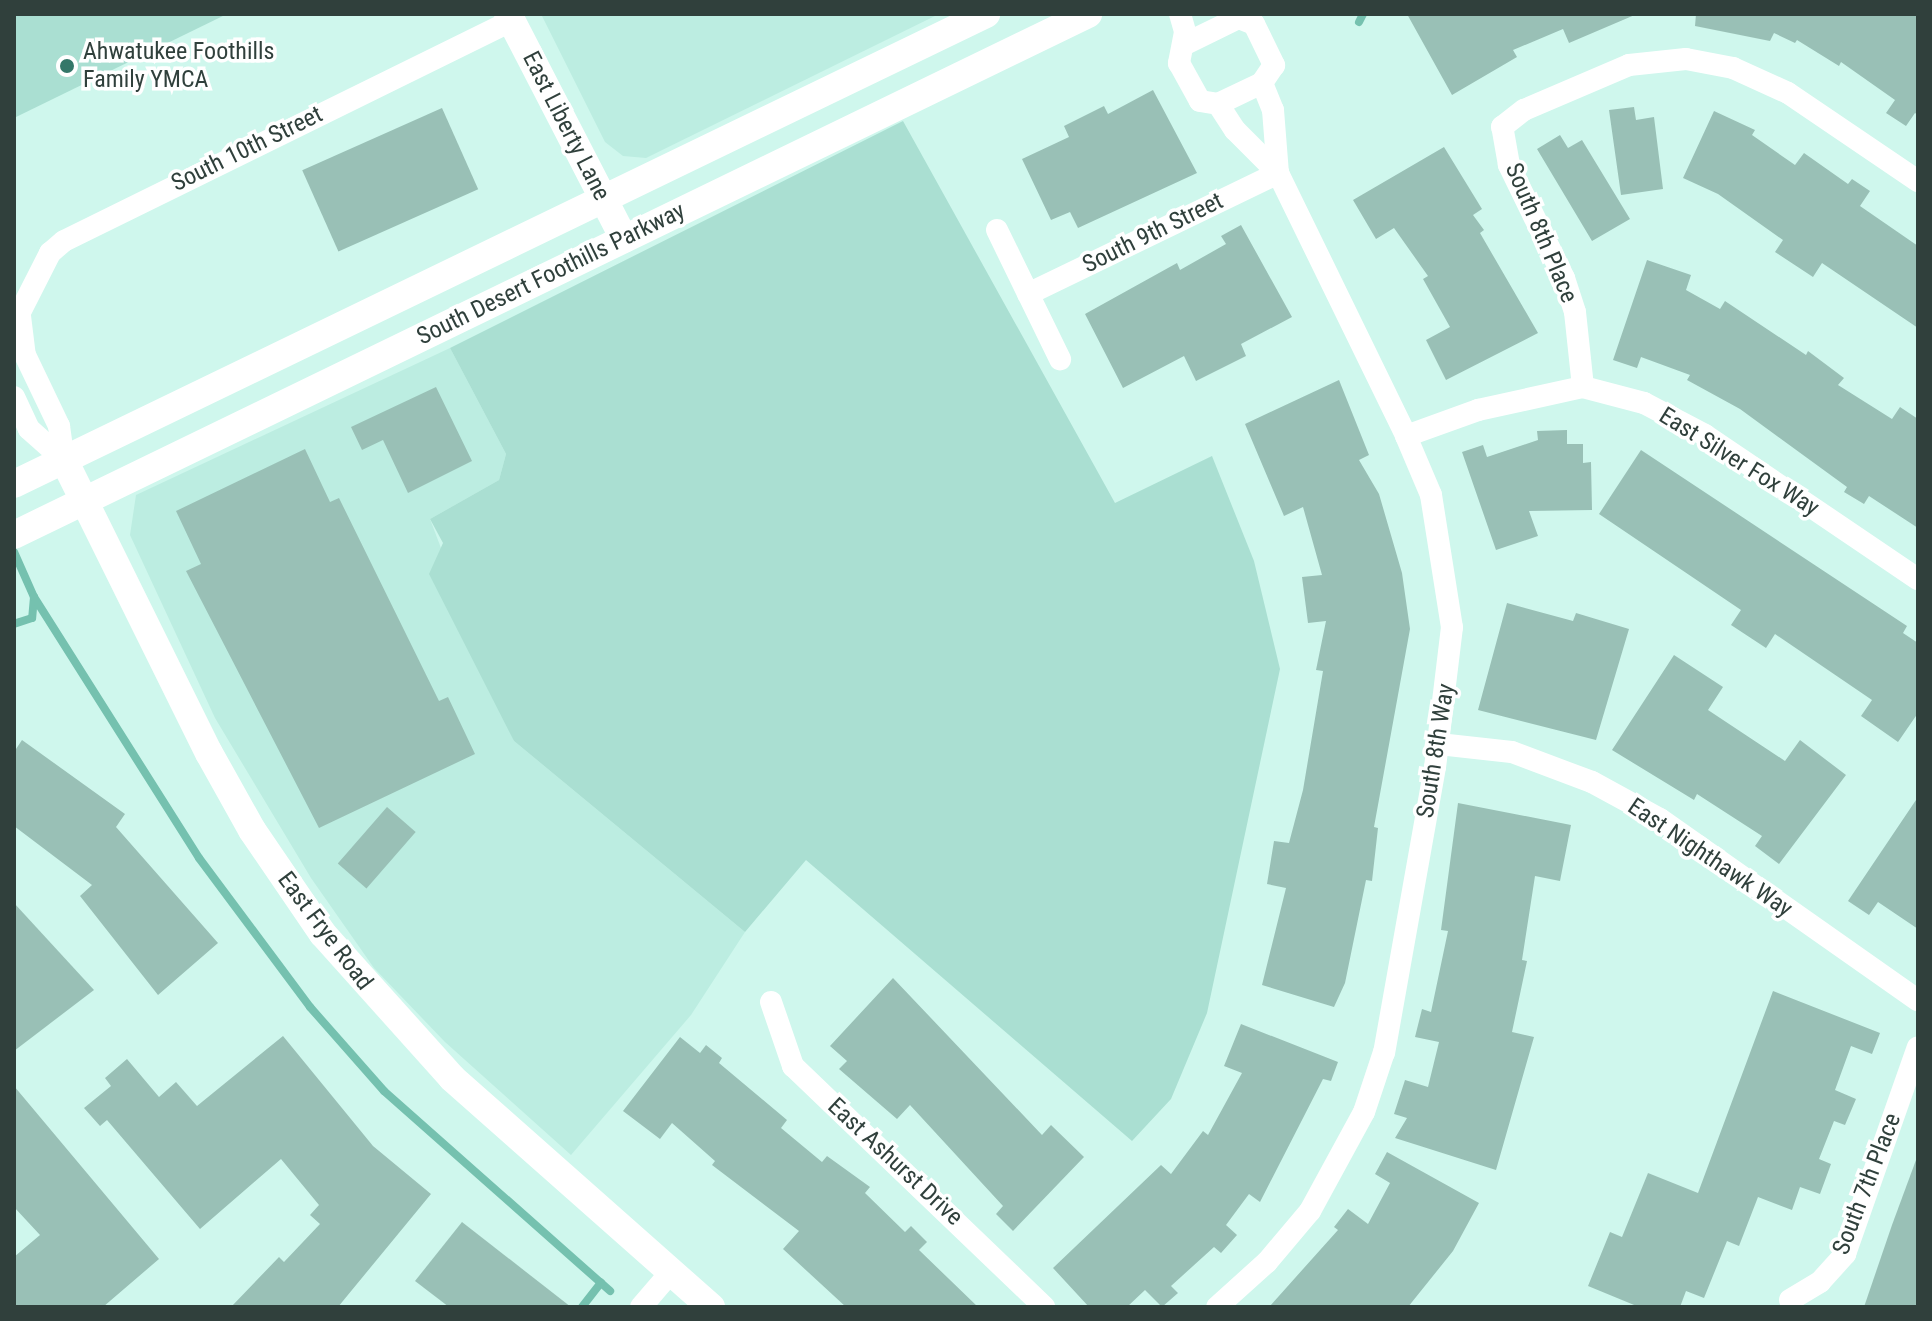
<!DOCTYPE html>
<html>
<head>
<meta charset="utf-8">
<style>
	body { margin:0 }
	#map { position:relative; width:1932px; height:1321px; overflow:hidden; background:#cff7ed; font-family:"Roboto Condensed",sans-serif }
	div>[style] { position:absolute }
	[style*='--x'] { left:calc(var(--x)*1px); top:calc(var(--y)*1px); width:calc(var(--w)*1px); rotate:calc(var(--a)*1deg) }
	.built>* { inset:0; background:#bcede1 }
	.green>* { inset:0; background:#aadfd2 }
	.stream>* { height:8px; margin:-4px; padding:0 4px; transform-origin:4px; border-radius:4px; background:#75c1af }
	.building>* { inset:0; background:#99c0b6; transform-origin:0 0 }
	.minor>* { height:22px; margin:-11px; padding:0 11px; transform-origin:11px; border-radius:11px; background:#fff }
	.tertiary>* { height:28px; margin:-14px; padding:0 14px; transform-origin:14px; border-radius:14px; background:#fff }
	.dots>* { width:22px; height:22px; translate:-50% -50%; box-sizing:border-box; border:4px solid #fff; border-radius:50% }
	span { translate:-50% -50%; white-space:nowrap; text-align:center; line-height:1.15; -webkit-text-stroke:7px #fff; paint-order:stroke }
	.poi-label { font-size:24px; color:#30403c }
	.left { translate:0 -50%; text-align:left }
	.street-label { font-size:24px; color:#30403c }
	.frame { position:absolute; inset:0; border:16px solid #30403c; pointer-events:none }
</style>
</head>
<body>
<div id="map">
	<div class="built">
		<i style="clip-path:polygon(541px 14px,939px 14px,646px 158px,623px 156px,605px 142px)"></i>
		<i style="clip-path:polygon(450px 348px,506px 454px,499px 480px,430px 519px,514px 741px,745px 932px,691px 1015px,571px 1155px,445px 1042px,374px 968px,311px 878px,215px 718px,130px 535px,136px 495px)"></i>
	</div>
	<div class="green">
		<i style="clip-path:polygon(14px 14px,227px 14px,14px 118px)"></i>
		<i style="clip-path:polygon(903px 121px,1115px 503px,1212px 456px,1254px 561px,1280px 669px,1207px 1013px,1171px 1099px,1132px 1141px,806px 860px,745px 932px,514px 741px,429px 574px,443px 543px,430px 519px,499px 480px,506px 454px,450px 348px)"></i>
	</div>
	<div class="stream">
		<i style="--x:1359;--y:22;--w:9;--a:-63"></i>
		<i style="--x:14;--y:552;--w:49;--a:66"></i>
		<i style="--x:34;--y:597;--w:21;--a:95"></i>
		<i style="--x:32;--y:618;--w:19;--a:162"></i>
		<i style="--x:34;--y:597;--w:309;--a:57.7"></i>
		<i style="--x:199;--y:858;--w:186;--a:53.3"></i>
		<i style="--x:310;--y:1007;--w:112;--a:48.6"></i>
		<i style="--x:384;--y:1091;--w:302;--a:41.5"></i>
		<i style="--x:582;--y:1307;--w:31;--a:-52"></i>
	</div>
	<div class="building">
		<i style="clip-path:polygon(1407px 14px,1637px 14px,1569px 43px,1563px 29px,1513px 50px,1517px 57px,1452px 95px)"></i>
		<i style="clip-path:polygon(1696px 14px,1918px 14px,1918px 115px,1915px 113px,1906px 126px,1886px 113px,1895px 100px,1841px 62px,1839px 66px,1797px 40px,1795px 43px,1774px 33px,1770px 41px,1695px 26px)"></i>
		<i style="clip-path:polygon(1153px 90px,1197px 173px,1078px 228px,1070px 212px,1051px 220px,1022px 159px,1069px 137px,1064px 126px,1104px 106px,1108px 114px)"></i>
		<i style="clip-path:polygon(1634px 107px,1636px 120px,1654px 117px,1663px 189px,1621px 195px,1609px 110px)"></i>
		<i style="left:442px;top:108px;width:89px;height:153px;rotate:66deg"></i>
		<i style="clip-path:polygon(1714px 111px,1755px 130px,1752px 135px,1795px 165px,1804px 153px,1848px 184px,1852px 179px,1870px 191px,1860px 206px,1918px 246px,1918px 328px,1822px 263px,1813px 277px,1775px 252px,1783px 240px,1718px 194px,1683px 178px)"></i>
		<i style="clip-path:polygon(1560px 135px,1568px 148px,1582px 140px,1630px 219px,1592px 241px,1537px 149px)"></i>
		<i style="clip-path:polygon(1444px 147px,1482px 209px,1473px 215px,1484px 230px,1480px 233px,1538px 333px,1446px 380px,1426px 340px,1450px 327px,1423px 279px,1428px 276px,1394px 228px,1376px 239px,1353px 200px)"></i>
		<i style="clip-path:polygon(1241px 225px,1292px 317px,1241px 344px,1246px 356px,1196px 381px,1184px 356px,1123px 388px,1085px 314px,1177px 263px,1180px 270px,1226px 244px,1221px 236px)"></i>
		<i style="clip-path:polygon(1647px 260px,1691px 275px,1686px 290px,1720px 309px,1725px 301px,1806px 355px,1808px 351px,1844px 378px,1838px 385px,1892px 419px,1900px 407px,1918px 419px,1918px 528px,1869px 496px,1864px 504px,1844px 492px,1847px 487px,1740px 409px,1687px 380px,1690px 375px,1641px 357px,1637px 368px,1613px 360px)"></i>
		<i style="clip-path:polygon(1339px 380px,1369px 455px,1359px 460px,1379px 494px,1402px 573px,1410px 629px,1374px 827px,1378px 828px,1372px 881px,1366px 880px,1345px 983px,1334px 1007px,1262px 985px,1286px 888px,1267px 884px,1274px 841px,1289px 843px,1303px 790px,1323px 671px,1316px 670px,1326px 621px,1308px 623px,1302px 577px,1322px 575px,1303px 507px,1284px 516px,1245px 424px)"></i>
		<i style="clip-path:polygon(436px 387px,472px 461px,408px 493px,383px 440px,362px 450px,351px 427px)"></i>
		<i style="clip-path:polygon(1567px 430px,1567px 444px,1583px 444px,1583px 463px,1591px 462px,1592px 510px,1529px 511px,1538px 536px,1496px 550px,1462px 452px,1483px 445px,1487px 457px,1538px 440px,1537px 431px)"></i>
		<i style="clip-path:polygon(305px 449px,330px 502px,339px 498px,439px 701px,448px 697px,475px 754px,319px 828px,186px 571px,201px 564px,176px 511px)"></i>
		<i style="clip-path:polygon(1641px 450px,1907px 626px,1903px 633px,1918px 643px,1918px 713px,1898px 742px,1861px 716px,1872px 700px,1775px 634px,1766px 648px,1731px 625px,1741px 610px,1599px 514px)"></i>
		<i style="clip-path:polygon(1507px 603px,1573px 621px,1576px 613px,1629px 629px,1596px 740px,1478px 710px)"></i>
		<i style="clip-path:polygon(1674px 655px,1723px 687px,1708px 710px,1785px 761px,1800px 740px,1846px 775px,1779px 864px,1755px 846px,1762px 836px,1697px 794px,1694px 800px,1612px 750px)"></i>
		<i style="clip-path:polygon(22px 740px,125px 814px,116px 827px,218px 943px,158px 995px,80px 896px,92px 885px,14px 826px,14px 752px)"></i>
		<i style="clip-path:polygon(1918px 797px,1918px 929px,1878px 902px,1869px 915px,1848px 901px)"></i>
		<i style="clip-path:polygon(1458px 803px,1571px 825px,1560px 881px,1535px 876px,1522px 960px,1527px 961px,1512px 1032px,1534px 1037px,1496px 1170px,1395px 1138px,1407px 1118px,1394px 1114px,1405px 1080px,1428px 1087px,1439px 1042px,1415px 1037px,1422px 1009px,1431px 1012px,1448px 931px,1441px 930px)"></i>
		<i style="left:387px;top:807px;width:38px;height:75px;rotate:41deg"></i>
		<i style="clip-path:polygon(14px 903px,94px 990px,14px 1051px)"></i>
		<i style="clip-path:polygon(893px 978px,1042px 1135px,1051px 1125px,1084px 1157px,1013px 1231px,996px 1214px,1003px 1206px,910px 1105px,897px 1119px,839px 1069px,847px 1061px,830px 1046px)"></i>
		<i style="clip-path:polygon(1773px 991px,1880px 1033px,1872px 1054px,1851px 1046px,1835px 1090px,1856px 1099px,1845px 1125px,1834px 1121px,1819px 1159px,1831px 1164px,1820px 1194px,1800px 1187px,1792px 1210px,1758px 1197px,1739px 1246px,1727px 1241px,1704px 1298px,1686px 1291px,1680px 1307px,1639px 1307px,1588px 1286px,1610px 1232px,1622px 1237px,1648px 1173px,1698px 1193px)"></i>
		<i style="clip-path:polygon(1241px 1024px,1338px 1062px,1331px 1081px,1323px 1079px,1260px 1202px,1249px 1194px,1226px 1225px,1237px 1235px,1221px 1253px,1214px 1247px,1171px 1286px,1178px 1293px,1162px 1307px,1145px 1290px,1127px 1307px,1089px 1307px,1053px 1268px,1161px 1165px,1171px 1174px,1203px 1131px,1208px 1135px,1242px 1073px,1224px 1066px)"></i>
		<i style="clip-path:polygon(283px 1036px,373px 1146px,431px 1194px,338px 1307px,231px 1307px,279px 1257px,284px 1262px,320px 1224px,310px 1215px,319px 1205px,281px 1159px,200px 1229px,107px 1120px,100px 1126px,84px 1108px,111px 1086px,105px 1078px,127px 1059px,159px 1097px,176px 1082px,197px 1106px)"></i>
		<i style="clip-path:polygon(680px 1037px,700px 1053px,706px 1045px,722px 1058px,719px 1063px,787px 1120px,781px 1128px,822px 1162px,827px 1156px,870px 1187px,865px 1193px,905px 1232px,911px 1226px,927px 1242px,919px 1250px,978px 1307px,846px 1307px,783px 1249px,799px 1231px,712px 1165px,715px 1161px,672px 1123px,660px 1139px,623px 1111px)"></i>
		<i style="clip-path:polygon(14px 1086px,159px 1259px,103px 1307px,14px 1307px,14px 1257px,40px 1235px,14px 1207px)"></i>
		<i style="clip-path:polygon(1387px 1152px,1479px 1203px,1453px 1251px,1408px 1307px,1269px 1307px,1338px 1230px,1334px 1227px,1348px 1209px,1368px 1224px,1390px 1183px,1375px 1174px)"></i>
		<i style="clip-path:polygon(1916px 1160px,1918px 1307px,1864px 1307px,1892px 1225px)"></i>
		<i style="clip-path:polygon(462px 1222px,571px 1307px,449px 1307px,415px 1281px)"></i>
	</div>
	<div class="minor">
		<i style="--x:1180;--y:14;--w:19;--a:74"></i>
		<i style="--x:1185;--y:32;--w:32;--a:101"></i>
		<i style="--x:1179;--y:63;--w:43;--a:61.1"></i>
		<i style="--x:1200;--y:101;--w:18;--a:9"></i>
		<i style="--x:1218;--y:104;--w:31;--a:57"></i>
		<i style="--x:1235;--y:130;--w:61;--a:45"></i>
		<i style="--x:1278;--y:173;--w:292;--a:64"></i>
		<i style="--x:1406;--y:436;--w:64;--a:67"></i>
		<i style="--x:1431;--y:495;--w:134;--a:81"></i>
		<i style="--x:1452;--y:627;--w:141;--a:96.9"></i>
		<i style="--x:1435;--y:767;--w:290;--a:100.1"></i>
		<i style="--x:1384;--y:1052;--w:63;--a:108.4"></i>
		<i style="--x:1364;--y:1112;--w:113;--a:118.6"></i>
		<i style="--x:1310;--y:1211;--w:67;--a:130.1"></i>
		<i style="--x:1267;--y:1262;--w:67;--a:138"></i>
		<i style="--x:1229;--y:14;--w:27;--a:22"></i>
		<i style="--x:1254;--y:24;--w:46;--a:64"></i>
		<i style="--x:1274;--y:65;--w:22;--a:124"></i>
		<i style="--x:1262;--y:83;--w:29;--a:68"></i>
		<i style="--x:1273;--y:110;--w:63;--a:85.5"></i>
		<i style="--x:1183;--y:45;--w:59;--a:-26.1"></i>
		<i style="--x:1218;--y:104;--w:49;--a:-25.5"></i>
		<i style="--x:997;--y:230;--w:144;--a:64"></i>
		<i style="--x:1028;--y:294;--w:278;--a:-25.8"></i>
		<i style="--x:20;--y:316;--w:39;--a:83"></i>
		<i style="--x:25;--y:355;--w:79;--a:64.4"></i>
		<i style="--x:59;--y:426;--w:34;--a:82"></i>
		<i style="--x:14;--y:324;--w:80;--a:-63.1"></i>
		<i style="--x:50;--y:253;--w:18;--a:-41"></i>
		<i style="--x:64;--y:241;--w:499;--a:-26.2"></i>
		<i style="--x:1583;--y:387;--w:75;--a:-96.1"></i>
		<i style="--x:1575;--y:312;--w:36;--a:-108"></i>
		<i style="--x:1564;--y:278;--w:126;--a:-116"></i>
		<i style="--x:1509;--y:165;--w:39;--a:-100"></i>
		<i style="--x:1502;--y:127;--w:28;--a:-38"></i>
		<i style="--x:1524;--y:110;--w:114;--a:-23.2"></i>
		<i style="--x:1629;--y:65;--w:57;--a:-6"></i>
		<i style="--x:1686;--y:59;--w:48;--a:10.8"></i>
		<i style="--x:1733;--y:68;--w:60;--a:24.4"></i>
		<i style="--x:1788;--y:93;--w:157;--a:34.1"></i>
		<i style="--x:14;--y:397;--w:35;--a:65"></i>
		<i style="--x:29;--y:429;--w:47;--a:41.5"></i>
		<i style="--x:1406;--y:436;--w:77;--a:-19.9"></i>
		<i style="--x:1478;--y:410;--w:107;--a:-12.4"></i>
		<i style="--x:1583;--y:387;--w:63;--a:14.7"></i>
		<i style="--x:1644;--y:403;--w:69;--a:27.7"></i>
		<i style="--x:1705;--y:435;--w:257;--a:34.1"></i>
		<i style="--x:1439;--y:744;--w:73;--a:6.3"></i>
		<i style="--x:1512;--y:752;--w:85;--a:20.6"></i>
		<i style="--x:1592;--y:782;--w:77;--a:28.6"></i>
		<i style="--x:1660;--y:819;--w:315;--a:35.1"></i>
		<i style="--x:771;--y:1002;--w:68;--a:71"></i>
		<i style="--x:793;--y:1066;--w:348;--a:43.8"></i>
		<i style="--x:1790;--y:1300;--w:35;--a:-31"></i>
		<i style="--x:1820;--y:1282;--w:38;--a:-48"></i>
		<i style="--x:1845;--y:1254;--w:219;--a:-70.6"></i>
		<i style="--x:641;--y:1307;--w:46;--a:-49.4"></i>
	</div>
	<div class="tertiary">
		<i style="--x:508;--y:14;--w:253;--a:62.7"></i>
		<i style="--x:64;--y:460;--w:327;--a:63.7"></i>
		<i style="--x:209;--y:753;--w:88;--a:60.8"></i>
		<i style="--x:252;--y:830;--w:126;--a:55.7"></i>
		<i style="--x:323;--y:934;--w:193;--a:48.1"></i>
		<i style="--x:452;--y:1078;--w:346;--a:41.5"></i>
		<i style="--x:14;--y:484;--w:1080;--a:-25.81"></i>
		<i style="--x:14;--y:535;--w:1194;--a:-25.88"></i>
	</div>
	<div class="dots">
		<i style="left:67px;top:66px;background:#347769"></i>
	</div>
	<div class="poi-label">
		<span class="left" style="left:83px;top:66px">Ahwatukee Foothills<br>Family YMCA</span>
	</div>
	<div class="street-label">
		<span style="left:566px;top:126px;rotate:63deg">East Liberty Lane</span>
		<span style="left:247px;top:149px;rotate:-26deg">South 10th Street</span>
		<span style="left:1153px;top:233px;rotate:-26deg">South 9th Street</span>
		<span style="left:1541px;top:233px;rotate:67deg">South 8th Place</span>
		<span style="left:551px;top:274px;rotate:-26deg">South Desert Foothills Parkway</span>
		<span style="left:1739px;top:462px;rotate:32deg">East Silver Fox Way</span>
		<span style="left:1436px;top:751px;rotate:-81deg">South 8th Way</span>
		<span style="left:1710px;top:858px;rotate:34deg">East Nighthawk Way</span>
		<span style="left:325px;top:931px;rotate:53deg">East Frye Road</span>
		<span style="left:895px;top:1162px;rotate:43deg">East Ashurst Drive</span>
		<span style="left:1867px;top:1184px;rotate:-69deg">South 7th Place</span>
	</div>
	<div class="frame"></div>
</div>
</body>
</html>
